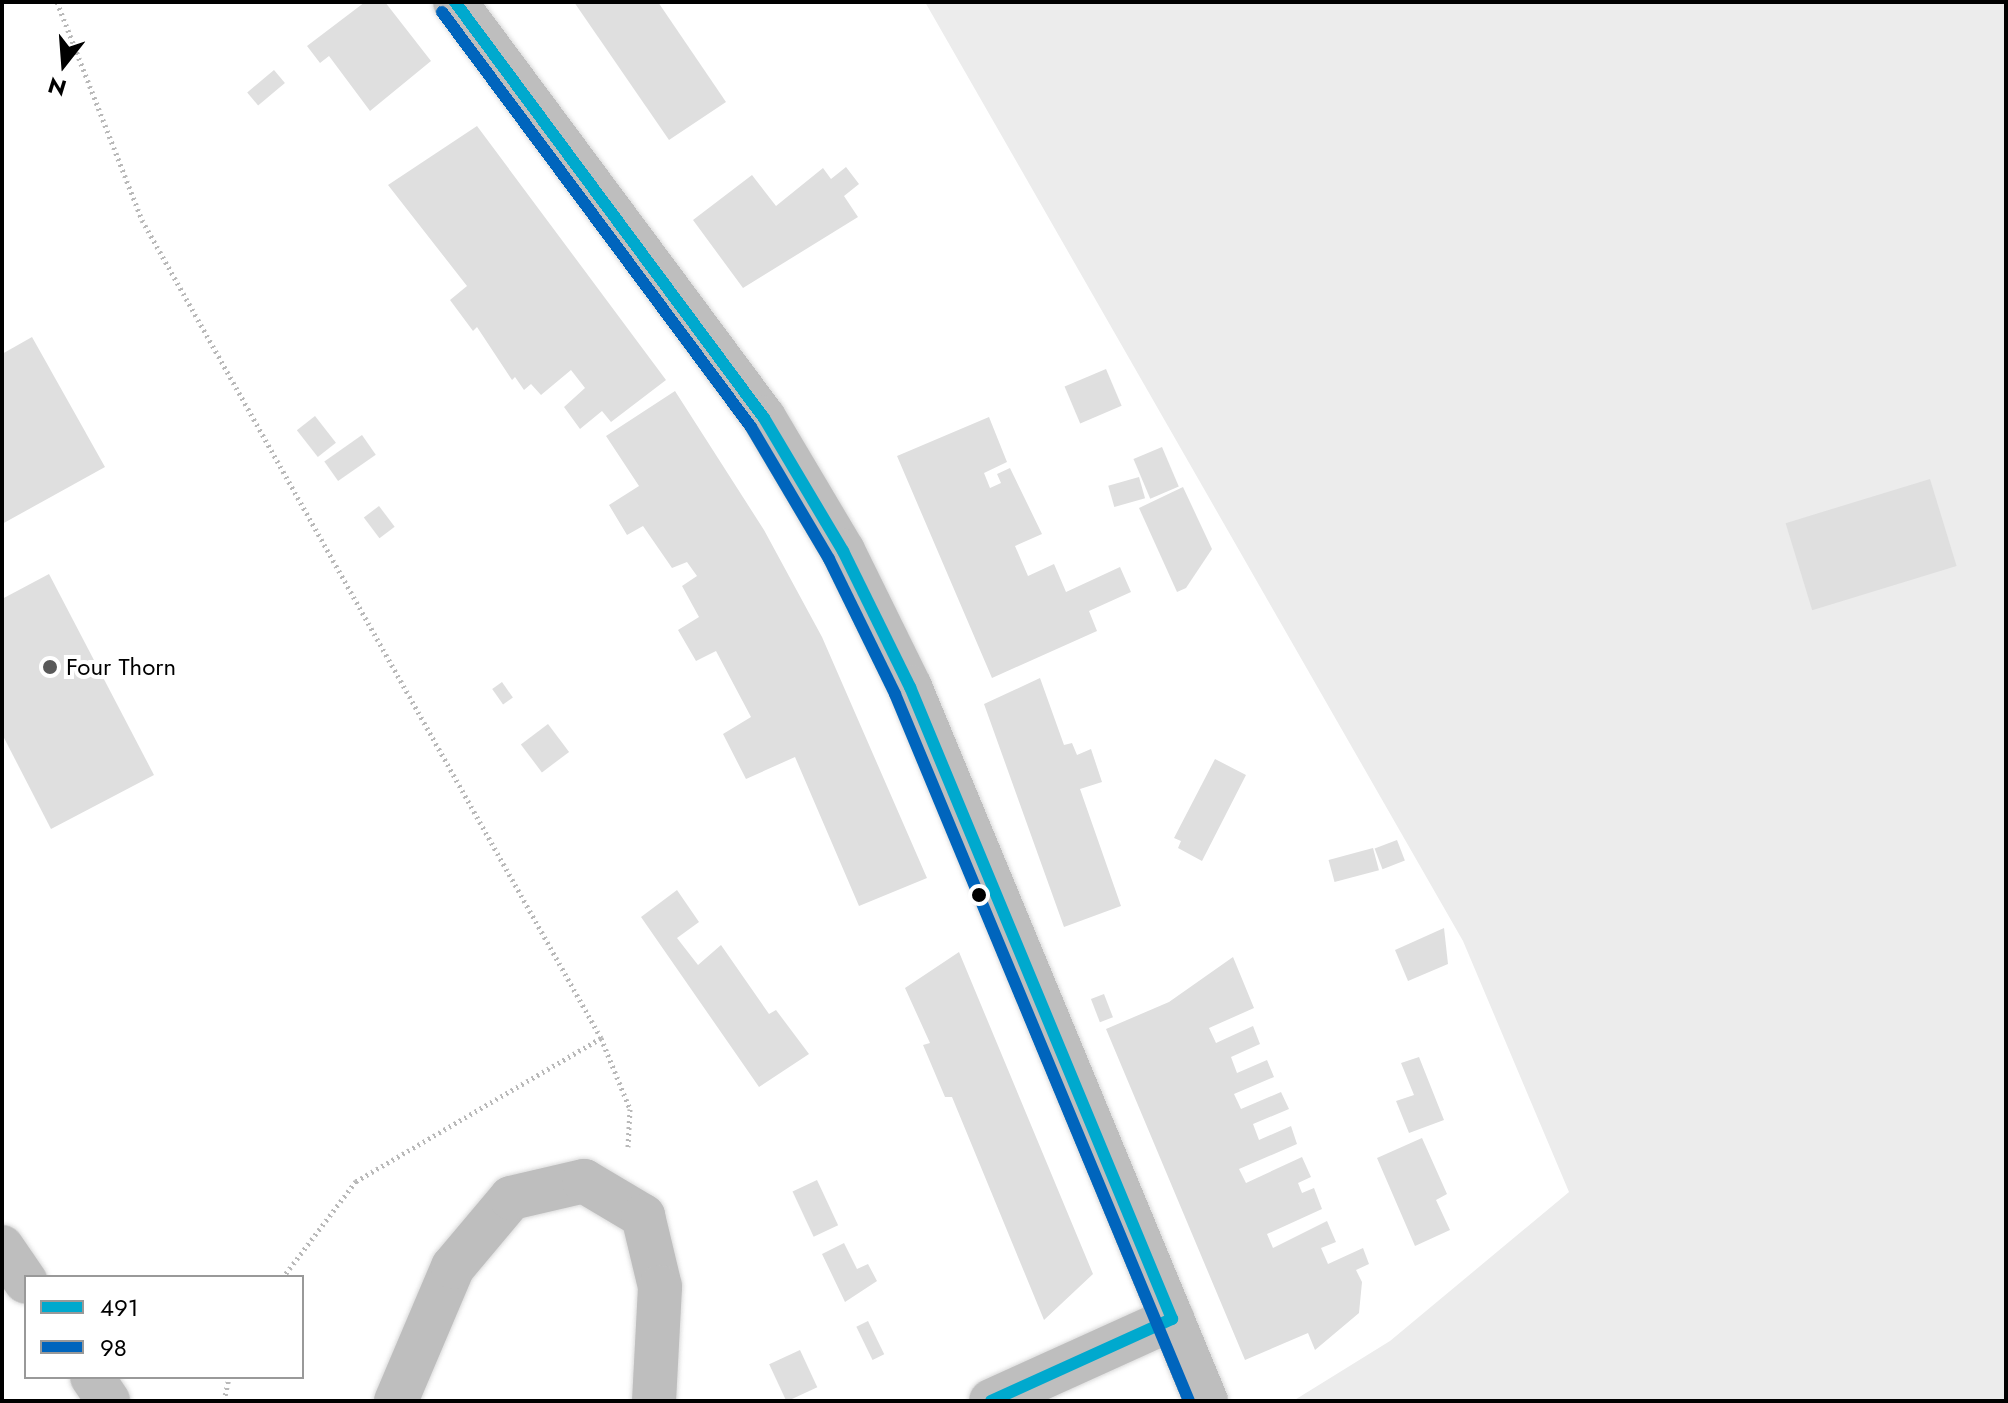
<!DOCTYPE html>
<html>
<head>
<meta charset="utf-8">
<style>
	body { margin:0 }
	#map { position:relative; width:2008px; height:1403px; overflow:hidden; background:#fff; font-family:Jost,sans-serif }
	div>[style] { position:absolute }
	[style*='--x'] { left:calc(var(--x)*1px); top:calc(var(--y)*1px); width:calc(var(--w)*1px); rotate:calc(var(--a)*1deg) }
	.green>* { inset:0; background:#ececec }
	.building>* { inset:0; background:#dfdfdf; transform-origin:0 0 }
	.path>* { height:5px; margin-top:-2.5px; transform-origin:0; background:repeating-linear-gradient(90deg,#b9b9b9 0 2px,transparent 0 6px) }
	.roads { filter:drop-shadow(0 0 2px #dbdbdb) drop-shadow(0 0 2px #dbdbdb) }
	.minor>* { height:44px; margin:-22px; padding:0 22px; transform-origin:22px; border-radius:22px; background:#bebebe }
	.major>* { height:44px; margin:-22px; padding:0 22px; transform-origin:22px; border-radius:22px; background:#bebebe }
	.bus-1>* { height:12px; margin:-6px; padding:0 6px; transform-origin:6px; border-radius:6px; background:#00a9ce }
	.bus-2>* { height:12px; margin:-6px; padding:0 6px; transform-origin:6px; border-radius:6px; background:#0065bd }
	.dots>* { width:22px; height:22px; translate:-50% -50%; box-sizing:border-box; border:4px solid #fff; border-radius:50% }
	span { translate:-50% -50%; white-space:nowrap; text-align:center; line-height:1.15; -webkit-text-stroke:8px #fff; paint-order:stroke }
	.poi-label { font-size:24px; color:#000 }
	.left { translate:0 -50%; text-align:left }
	.frame { position:absolute; inset:0; border:4px solid #000; pointer-events:none }
	.legend { position:absolute; left:24px; top:1275px; width:280px; height:104px; box-sizing:border-box; background:#fff; border:2px solid #999; margin:0; padding:10px 14px; list-style:none; font-size:24px; color:#000 }
	.legend li { display:flex; align-items:center; gap:16px; height:40px }
	.legend b { width:40px; border:2px solid #999 }
	.north { position:absolute; left:24px; top:24px; width:80px; height:80px; -webkit-text-stroke:6px #fff; paint-order:stroke; rotate:197deg; font-size:22px; font-weight:700; line-height:32px; text-align:center; color:#000 }
	.north::after { content:''; display:block; margin:auto; width:28px; height:36px; background:#000; clip-path:polygon(50% 0,100% 100%,50% 72%,0 100%) }
</style>
</head>
<body>
<div id="map">
	<div class="green">
		<i style="clip-path:polygon(925px 2px,2006px 2px,2006px 1401px,1293px 1401px,1390px 1341px,1569px 1192px,1463px 941px)"></i>
	</div>
	<div class="building">
		<i style="clip-path:polygon(365px 2px,385px 2px,431px 61px,370px 111px,329px 56px,320px 63px,307px 46px)"></i>
		<i style="clip-path:polygon(574px 2px,658px 2px,726px 102px,669px 140px)"></i>
		<i style="left:274px;top:70px;width:17px;height:35px;rotate:50deg"></i>
		<i style="clip-path:polygon(477px 126px,666px 380px,611px 422px,602px 411px,580px 429px,564px 407px,585px 388px,571px 370px,541px 395px,531px 384px,524px 390px,515px 377px,512px 380px,477px 327px,473px 331px,450px 300px,467px 286px,388px 185px)"></i>
		<i style="clip-path:polygon(846px 167px,859px 184px,844px 196px,858px 217px,743px 288px,693px 220px,752px 175px,776px 206px,823px 168px,831px 179px)"></i>
		<i style="clip-path:polygon(32px 337px,105px 467px,2px 524px,2px 354px)"></i>
		<i style="left:1106px;top:369px;width:40px;height:45px;rotate:67deg"></i>
		<i style="clip-path:polygon(675px 391px,764px 530px,822px 637px,927px 878px,859px 906px,795px 757px,746px 779px,723px 734px,751px 717px,716px 651px,696px 661px,678px 630px,699px 617px,682px 586px,697px 576px,687px 562px,672px 568px,643px 526px,627px 535px,609px 505px,639px 486px,606px 436px)"></i>
		<i style="left:315px;top:416px;width:34px;height:23px;rotate:52deg"></i>
		<i style="clip-path:polygon(989px 417px,1007px 462px,984px 473px,990px 488px,1001px 483px,997px 474px,1010px 468px,1042px 534px,1015px 546px,1028px 576px,1054px 564px,1066px 592px,1120px 567px,1131px 592px,1089px 611px,1097px 631px,992px 678px,897px 456px)"></i>
		<i style="left:362px;top:435px;width:24px;height:46px;rotate:55deg"></i>
		<i style="left:1162px;top:447px;width:43px;height:31px;rotate:67deg"></i>
		<i style="left:1139px;top:477px;width:22px;height:32px;rotate:74deg"></i>
		<i style="left:1930px;top:479px;width:91px;height:151px;rotate:73deg"></i>
		<i style="clip-path:polygon(1183px 487px,1212px 549px,1186px 588px,1177px 592px,1139px 508px)"></i>
		<i style="left:379px;top:506px;width:26px;height:19px;rotate:53deg"></i>
		<i style="clip-path:polygon(49px 574px,154px 775px,51px 829px,2px 734px,2px 599px)"></i>
		<i style="clip-path:polygon(1040px 678px,1064px 745px,1072px 743px,1077px 755px,1091px 749px,1102px 782px,1080px 789px,1121px 906px,1064px 927px,984px 704px)"></i>
		<i style="left:502px;top:682px;width:19px;height:12px;rotate:55deg"></i>
		<i style="left:548px;top:724px;width:35px;height:34px;rotate:53deg"></i>
		<i style="clip-path:polygon(1215px 759px,1246px 775px,1202px 861px,1178px 848px,1181px 841px,1174px 838px)"></i>
		<i style="left:1397px;top:840px;width:22px;height:24px;rotate:69deg"></i>
		<i style="left:1373px;top:848px;width:23px;height:46px;rotate:75deg"></i>
		<i style="clip-path:polygon(677px 890px,699px 922px,677px 938px,698px 965px,721px 945px,769px 1014px,776px 1010px,809px 1054px,759px 1087px,641px 917px)"></i>
		<i style="clip-path:polygon(1444px 928px,1448px 964px,1408px 981px,1395px 950px)"></i>
		<i style="clip-path:polygon(959px 952px,1093px 1274px,1044px 1320px,952px 1097px,945px 1097px,923px 1045px,930px 1043px,905px 988px)"></i>
		<i style="clip-path:polygon(1233px 957px,1254px 1008px,1209px 1028px,1216px 1043px,1253px 1026px,1260px 1044px,1231px 1057px,1237px 1073px,1267px 1060px,1274px 1077px,1234px 1094px,1241px 1109px,1281px 1092px,1289px 1109px,1253px 1124px,1259px 1140px,1291px 1126px,1297px 1144px,1239px 1169px,1246px 1183px,1302px 1157px,1311px 1177px,1298px 1183px,1302px 1193px,1314px 1188px,1322px 1209px,1267px 1234px,1273px 1248px,1327px 1221px,1336px 1242px,1321px 1248px,1328px 1264px,1363px 1248px,1369px 1264px,1356px 1270px,1362px 1282px,1359px 1313px,1315px 1350px,1308px 1333px,1245px 1360px,1106px 1029px,1169px 1002px)"></i>
		<i style="left:1104px;top:994px;width:25px;height:14px;rotate:69deg"></i>
		<i style="clip-path:polygon(1419px 1057px,1444px 1120px,1409px 1133px,1396px 1101px,1414px 1095px,1401px 1063px)"></i>
		<i style="clip-path:polygon(1422px 1138px,1447px 1194px,1436px 1200px,1450px 1230px,1415px 1246px,1377px 1158px)"></i>
		<i style="left:817px;top:1180px;width:50px;height:27px;rotate:65deg"></i>
		<i style="clip-path:polygon(844px 1243px,857px 1269px,868px 1264px,877px 1281px,845px 1302px,822px 1254px)"></i>
		<i style="left:868px;top:1321px;width:37px;height:13px;rotate:64deg"></i>
		<i style="left:800px;top:1350px;width:41px;height:34px;rotate:65deg"></i>
	</div>
	<div class="path">
		<i style="--x:57;--y:2;--w:234;--a:68.7"></i>
		<i style="--x:142;--y:220;--w:938;--a:60.7"></i>
		<i style="--x:601;--y:1038;--w:284;--a:149.7"></i>
		<i style="--x:356;--y:1181;--w:121;--a:127.2"></i>
		<i style="--x:601;--y:1038;--w:77;--a:67.8"></i>
		<i style="--x:630;--y:1109;--w:38;--a:93"></i>
		<i style="--x:224;--y:1401;--w:25;--a:-78"></i>
	</div>
	<div class="roads">
		<div class="minor">
			<i style="--x:2;--y:1247;--w:42;--a:55.6"></i>
			<i style="--x:92;--y:1377;--w:29;--a:56"></i>
			<i style="--x:396;--y:1401;--w:146;--a:-67"></i>
			<i style="--x:453;--y:1267;--w:90;--a:-50"></i>
			<i style="--x:511;--y:1198;--w:75;--a:-13.1"></i>
			<i style="--x:584;--y:1181;--w:69;--a:30.7"></i>
			<i style="--x:643;--y:1216;--w:73;--a:76.5"></i>
			<i style="--x:660;--y:1287;--w:114;--a:93"></i>
			<i style="--x:991;--y:1401;--w:199;--a:-24.4"></i>
		</div>
		<div class="major">
			<i style="--x:455;--y:2;--w:518;--a:53.4"></i>
			<i style="--x:764;--y:418;--w:155;--a:59.3"></i>
			<i style="--x:843;--y:551;--w:152;--a:63.8"></i>
			<i style="--x:910;--y:687;--w:773;--a:67.48"></i>
		</div>
	</div>
	<div class="bus-1">
		<i style="--x:455;--y:2;--w:518;--a:53.4"></i>
		<i style="--x:764;--y:418;--w:155;--a:59.3"></i>
		<i style="--x:843;--y:551;--w:152;--a:63.8"></i>
		<i style="--x:910;--y:687;--w:684;--a:67.48"></i>
		<i style="--x:991;--y:1401;--w:199;--a:-24.4"></i>
	</div>
	<div class="bus-2">
		<i style="--x:442;--y:12;--w:517;--a:53.33"></i>
		<i style="--x:751;--y:427;--w:153;--a:59.4"></i>
		<i style="--x:829;--y:559;--w:150;--a:63.9"></i>
		<i style="--x:895;--y:694;--w:766;--a:67.42"></i>
	</div>
	<div class="dots">
		<i style="left:50px;top:667px;background:#595959"></i>
		<i style="left:979px;top:895px;background:#000"></i>
	</div>
	<div class="poi-label">
		<span class="left" style="left:66px;top:667px">Four Thorn</span>
	</div>
	<div class="frame"></div>
	<ul class="legend">
	<li><b style="height:10px;background:#00a9ce"></b>491</li>
	<li><b style="height:10px;background:#0065bd"></b>98</li>
	</ul>
	<div class="north">N</div>
</div>
</body>
</html>
